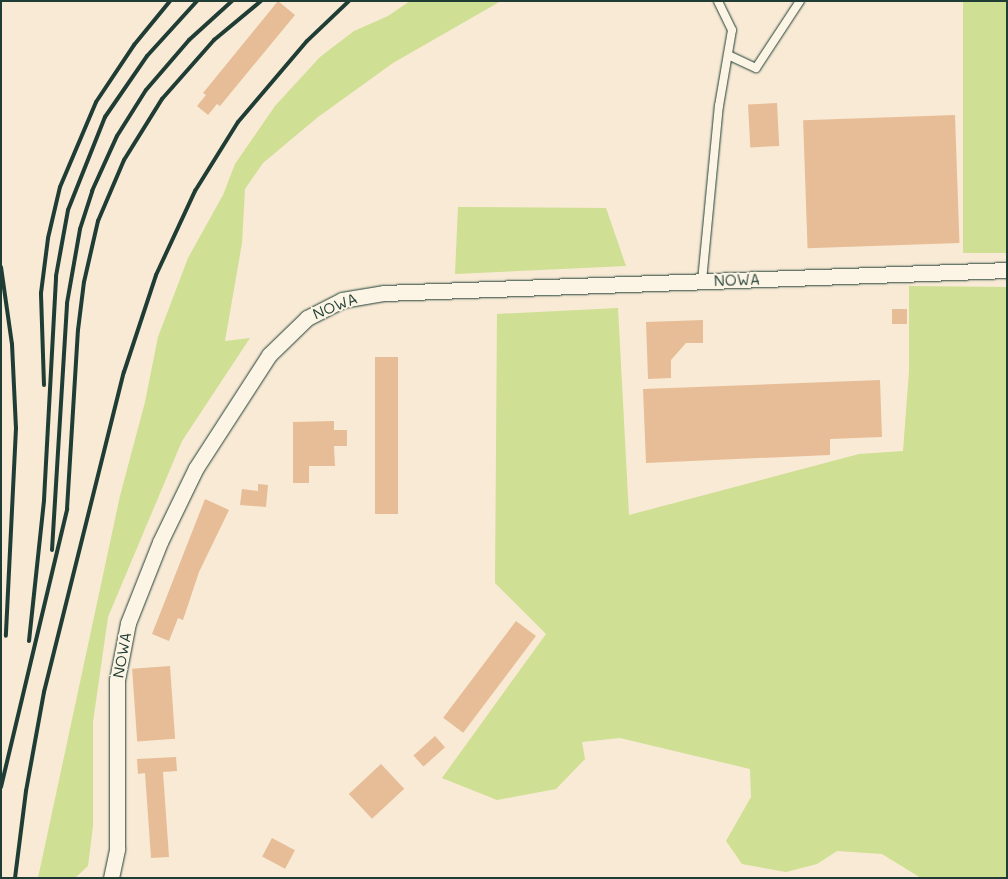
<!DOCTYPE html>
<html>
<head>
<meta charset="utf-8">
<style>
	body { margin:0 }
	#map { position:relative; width:1008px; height:879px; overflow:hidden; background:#f8ead5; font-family:Mali,sans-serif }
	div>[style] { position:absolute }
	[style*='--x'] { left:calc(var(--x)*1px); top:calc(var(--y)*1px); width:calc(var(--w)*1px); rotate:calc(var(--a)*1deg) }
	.green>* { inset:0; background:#cfdf93; transform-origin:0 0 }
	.building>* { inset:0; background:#e7bd97; transform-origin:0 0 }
	.roads { filter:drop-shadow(0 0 1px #1f3d34) drop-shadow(0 0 1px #1f3d34) }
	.service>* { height:8px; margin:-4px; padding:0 4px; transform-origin:4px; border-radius:4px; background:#fcf5e5 }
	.minor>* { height:15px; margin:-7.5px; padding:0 7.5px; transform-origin:7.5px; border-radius:7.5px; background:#fcf5e5 }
	.rail>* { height:4px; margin:-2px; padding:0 2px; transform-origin:2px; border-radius:2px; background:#1f3d34 }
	span { translate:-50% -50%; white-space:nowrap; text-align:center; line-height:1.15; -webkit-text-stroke:4px #fcf5e5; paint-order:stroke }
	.street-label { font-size:15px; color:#1f3d34 }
	.frame { position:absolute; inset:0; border:2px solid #1f3d34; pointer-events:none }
</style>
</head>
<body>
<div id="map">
	<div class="green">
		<i style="clip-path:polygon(410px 1px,501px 1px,393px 63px,318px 117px,263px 163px,245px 189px,242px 243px,225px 341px,250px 338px,182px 441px,108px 617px,93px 722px,93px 826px,88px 866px,75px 878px,38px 878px,120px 496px,145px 402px,158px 337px,188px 258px,223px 195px,235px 164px,275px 106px,320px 57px,354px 31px,388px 16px)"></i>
		<i style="left:963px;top:1px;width:44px;height:252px"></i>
		<i style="clip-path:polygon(458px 207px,606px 208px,626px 266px,455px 274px)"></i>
		<i style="clip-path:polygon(909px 286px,1007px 287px,1007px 878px,921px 878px,882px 854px,837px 851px,817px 864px,786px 872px,742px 864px,726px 841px,751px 797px,750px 769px,620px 738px,582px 742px,585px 759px,556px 789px,497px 800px,442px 778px,546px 634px,495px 583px,497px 314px,618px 308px,629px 515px,859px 454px,903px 451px,909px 371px)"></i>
	</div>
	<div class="building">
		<i style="clip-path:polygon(278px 1px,295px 15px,220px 106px,217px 104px,208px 115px,197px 106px,206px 95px,203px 93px)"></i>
		<i style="left:777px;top:103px;width:43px;height:29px;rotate:87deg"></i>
		<i style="left:955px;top:115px;width:128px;height:152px;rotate:88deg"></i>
		<i style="left:892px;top:309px;width:15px;height:15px"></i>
		<i style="clip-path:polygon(703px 320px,703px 343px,686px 343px,671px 360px,671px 378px,648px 379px,646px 322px)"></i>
		<i style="left:375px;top:357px;width:23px;height:157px"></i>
		<i style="clip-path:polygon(880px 380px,882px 437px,830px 439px,830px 455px,646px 463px,643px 389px)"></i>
		<i style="clip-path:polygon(334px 421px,334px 430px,347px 430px,347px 446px,334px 446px,335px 466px,309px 466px,309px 483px,293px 483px,293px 422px)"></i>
		<i style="clip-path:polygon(258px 484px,268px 485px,266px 507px,240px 505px,242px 489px,258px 491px)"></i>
		<i style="clip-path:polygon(205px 499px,229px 510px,199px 572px,183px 620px,178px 618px,169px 641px,152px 634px)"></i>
		<i style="left:516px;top:621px;width:25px;height:121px;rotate:37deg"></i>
		<i style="left:170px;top:666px;width:73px;height:38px;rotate:86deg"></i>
		<i style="left:435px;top:736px;width:15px;height:29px;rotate:48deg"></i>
		<i style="clip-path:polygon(176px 757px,177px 771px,163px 772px,169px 857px,151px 858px,145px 773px,138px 774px,137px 759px)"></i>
		<i style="left:381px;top:764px;width:34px;height:44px;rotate:47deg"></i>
		<i style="left:272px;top:838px;width:26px;height:21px;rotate:28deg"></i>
	</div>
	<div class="roads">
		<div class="service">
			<i style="--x:728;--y:55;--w:31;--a:25"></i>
			<i style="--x:756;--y:68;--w:80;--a:-56.7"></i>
			<i style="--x:702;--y:281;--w:176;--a:-84.5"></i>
			<i style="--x:719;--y:106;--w:77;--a:-80.3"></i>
			<i style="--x:732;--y:30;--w:32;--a:-116"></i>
		</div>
		<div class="minor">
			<i style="--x:111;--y:878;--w:30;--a:-78"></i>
			<i style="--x:117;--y:849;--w:169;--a:-90"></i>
			<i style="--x:117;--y:680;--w:58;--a:-79.1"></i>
			<i style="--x:128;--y:623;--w:87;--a:-68.4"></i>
			<i style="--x:160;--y:542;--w:82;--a:-64.1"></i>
			<i style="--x:196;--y:468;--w:135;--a:-57.1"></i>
			<i style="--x:269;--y:355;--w:53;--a:-44.2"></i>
			<i style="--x:307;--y:318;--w:39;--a:-27"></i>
			<i style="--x:342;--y:300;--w:43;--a:-9.5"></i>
			<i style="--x:384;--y:293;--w:623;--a:-2.11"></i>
		</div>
	</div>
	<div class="rail">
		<i style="--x:1;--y:267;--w:78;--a:81.9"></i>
		<i style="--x:12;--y:344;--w:84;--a:87.3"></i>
		<i style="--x:16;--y:428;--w:208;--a:92.8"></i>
		<i style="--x:44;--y:385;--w:92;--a:-91.9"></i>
		<i style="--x:41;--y:293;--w:55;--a:-82.7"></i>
		<i style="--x:48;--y:238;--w:52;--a:-76.8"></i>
		<i style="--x:60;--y:187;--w:92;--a:-67"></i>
		<i style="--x:96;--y:102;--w:69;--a:-56.3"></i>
		<i style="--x:134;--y:45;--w:57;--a:-50.7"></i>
		<i style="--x:52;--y:550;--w:247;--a:-86.5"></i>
		<i style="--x:67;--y:303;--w:75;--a:-80"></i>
		<i style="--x:80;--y:229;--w:40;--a:-72"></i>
		<i style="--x:92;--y:191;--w:60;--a:-65.6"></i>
		<i style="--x:117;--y:136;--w:54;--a:-57.8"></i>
		<i style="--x:146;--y:90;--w:66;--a:-49.3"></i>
		<i style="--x:189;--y:40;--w:58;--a:-42.2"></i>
		<i style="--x:29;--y:641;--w:142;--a:-83.9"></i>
		<i style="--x:44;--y:500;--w:224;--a:-86.9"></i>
		<i style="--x:56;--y:276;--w:67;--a:-79.7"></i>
		<i style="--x:68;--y:210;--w:100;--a:-68.3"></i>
		<i style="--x:105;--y:117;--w:74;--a:-55.5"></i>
		<i style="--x:147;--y:56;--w:74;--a:-47.7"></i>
		<i style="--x:1;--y:787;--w:286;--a:-76.6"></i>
		<i style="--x:67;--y:509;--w:179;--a:-86.5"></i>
		<i style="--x:78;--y:330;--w:48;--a:-82.9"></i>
		<i style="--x:84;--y:282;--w:63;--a:-77.1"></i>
		<i style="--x:98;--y:221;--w:66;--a:-66.9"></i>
		<i style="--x:124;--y:160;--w:72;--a:-58.1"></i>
		<i style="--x:162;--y:99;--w:79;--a:-48.6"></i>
		<i style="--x:214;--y:40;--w:61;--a:-39.7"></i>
		<i style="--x:15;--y:878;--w:88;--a:-82.8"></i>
		<i style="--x:26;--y:791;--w:101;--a:-79.7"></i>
		<i style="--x:44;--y:692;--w:330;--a:-76"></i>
		<i style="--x:124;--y:372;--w:102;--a:-71.7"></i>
		<i style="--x:156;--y:275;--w:93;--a:-65.1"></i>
		<i style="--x:195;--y:191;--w:81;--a:-58.1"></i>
		<i style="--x:238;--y:122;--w:106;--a:-49.6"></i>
		<i style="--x:307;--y:41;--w:58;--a:-43.6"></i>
	</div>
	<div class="street-label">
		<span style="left:737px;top:280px;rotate:-2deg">NOWA</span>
		<span style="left:335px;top:306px;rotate:-22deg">NOWA</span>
		<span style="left:122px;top:655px;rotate:-80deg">NOWA</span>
	</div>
	<div class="frame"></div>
</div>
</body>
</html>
